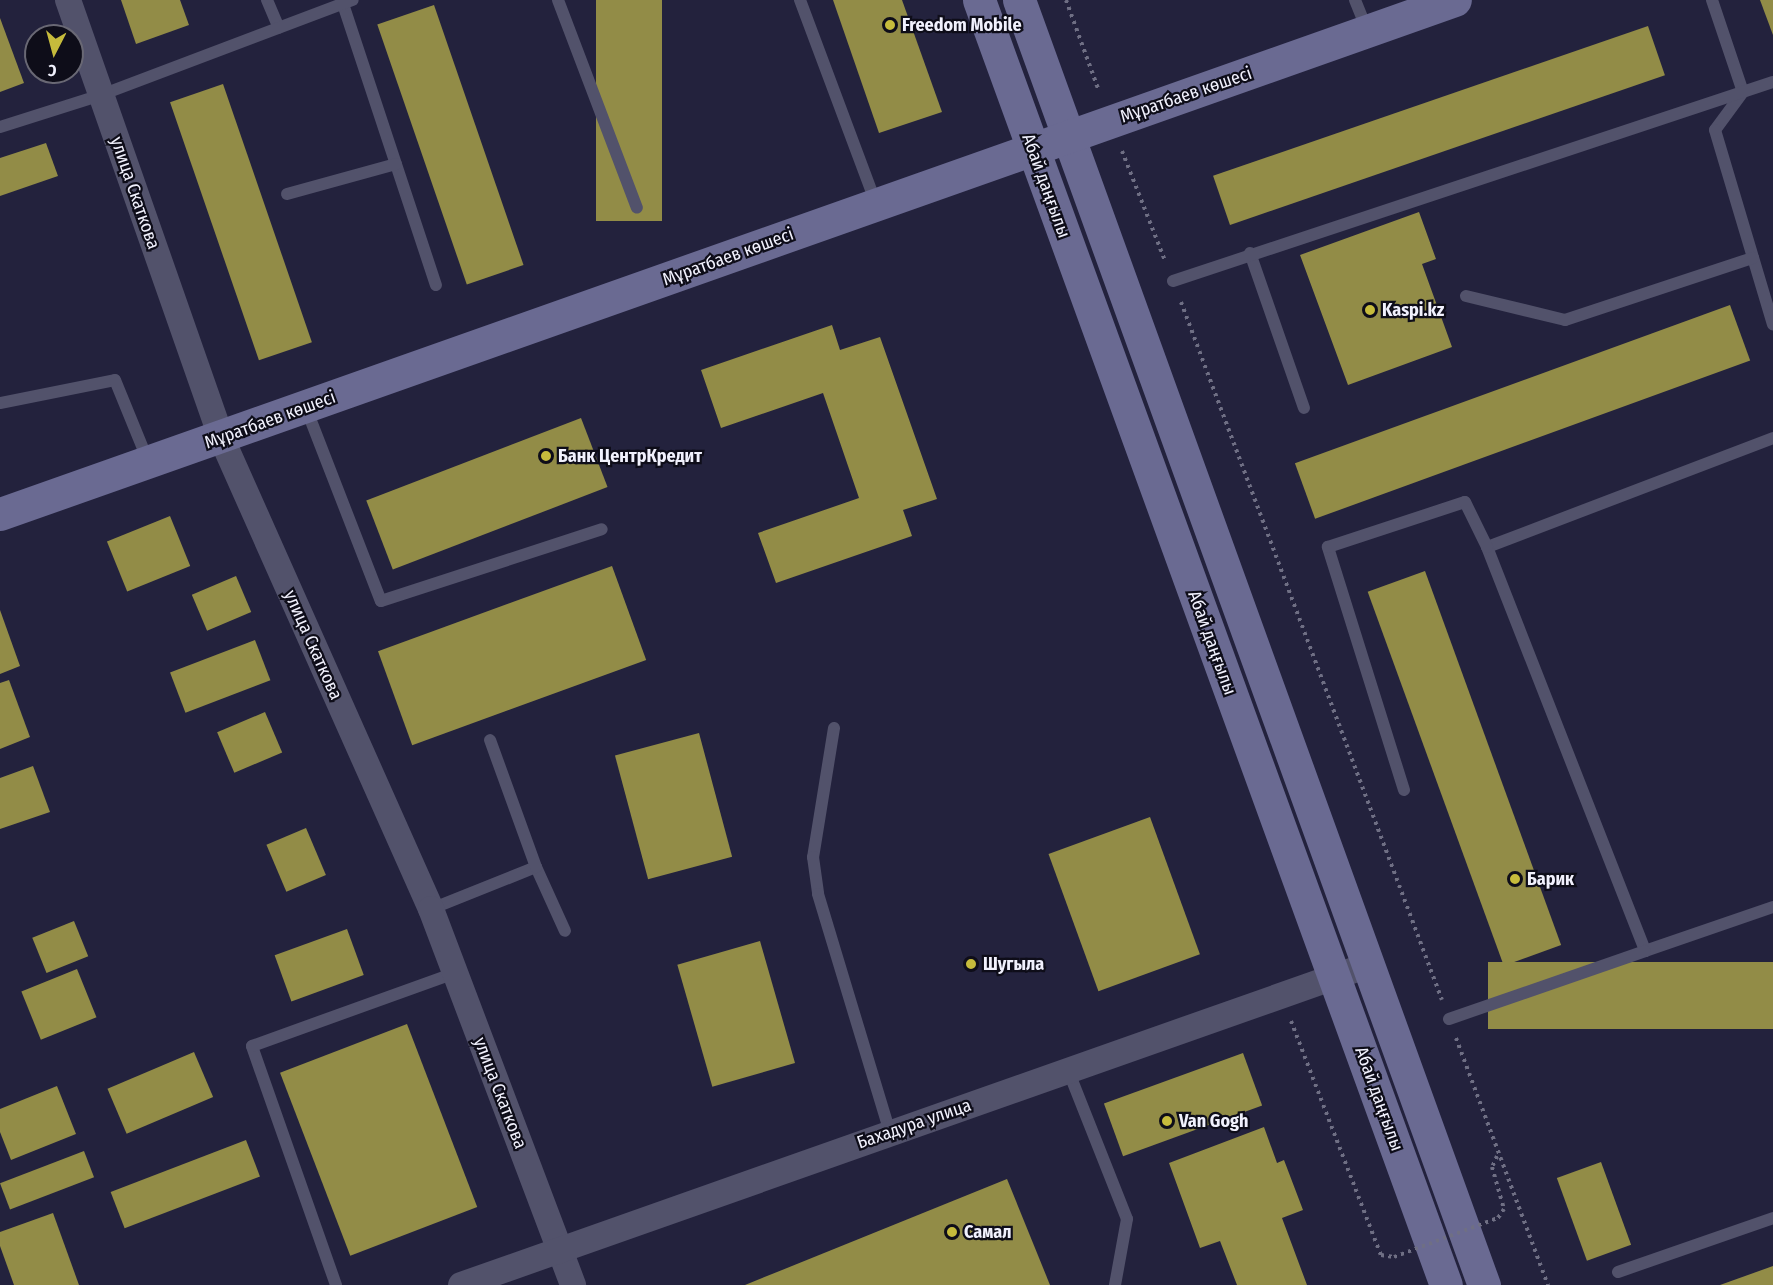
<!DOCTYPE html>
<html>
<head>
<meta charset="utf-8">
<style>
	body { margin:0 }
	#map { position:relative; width:1773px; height:1285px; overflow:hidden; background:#23223d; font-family:"Fira Sans Condensed",sans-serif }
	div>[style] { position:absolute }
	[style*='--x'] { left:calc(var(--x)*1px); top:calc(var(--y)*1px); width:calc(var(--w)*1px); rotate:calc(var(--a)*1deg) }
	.building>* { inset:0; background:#928c47; transform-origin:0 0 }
	.path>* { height:4px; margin-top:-2px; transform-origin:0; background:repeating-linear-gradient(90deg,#6f6f84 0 3px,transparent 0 7.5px) }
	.lane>* { height:12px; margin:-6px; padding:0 6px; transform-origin:6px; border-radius:6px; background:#52526b }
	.street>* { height:26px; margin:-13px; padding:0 13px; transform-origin:13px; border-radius:13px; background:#52526b }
	.secondary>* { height:33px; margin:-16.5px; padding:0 16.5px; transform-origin:16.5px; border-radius:16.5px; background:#6a6a92 }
	.path-bridge>* { height:4px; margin-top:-2px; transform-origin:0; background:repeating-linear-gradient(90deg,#6f6f84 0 3px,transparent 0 7.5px) }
	.dots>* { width:16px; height:16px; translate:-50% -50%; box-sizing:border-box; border:3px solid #0e0d19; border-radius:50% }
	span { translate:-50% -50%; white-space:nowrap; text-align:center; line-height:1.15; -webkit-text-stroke:4.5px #0e0d19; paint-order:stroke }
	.poi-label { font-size:18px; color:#f1f1fd; font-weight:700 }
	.left { translate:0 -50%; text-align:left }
	.street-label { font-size:18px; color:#f1f1fd }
	.north { position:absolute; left:24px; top:24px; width:60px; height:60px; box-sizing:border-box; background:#0e0d19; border:2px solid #696874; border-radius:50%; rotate:186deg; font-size:16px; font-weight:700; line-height:24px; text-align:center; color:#f1f1fd }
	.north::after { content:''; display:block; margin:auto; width:21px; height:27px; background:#c6bb3c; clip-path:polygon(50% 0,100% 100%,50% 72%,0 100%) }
</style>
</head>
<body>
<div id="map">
	<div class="building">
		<i style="clip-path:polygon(121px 0,180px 0,189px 25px,136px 44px)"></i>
		<i style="left:596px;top:0;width:66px;height:221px"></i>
		<i style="clip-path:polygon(833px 0,902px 0,942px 112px,879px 133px)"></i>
		<i style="clip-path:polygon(1760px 0,1773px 0,1773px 35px)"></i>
		<i style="left:434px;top:5px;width:275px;height:60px;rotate:71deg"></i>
		<i style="clip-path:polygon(0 18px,24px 83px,0 92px)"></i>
		<i style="left:1648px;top:26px;width:52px;height:460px;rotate:71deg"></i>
		<i style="left:223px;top:84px;width:273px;height:56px;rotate:71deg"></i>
		<i style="clip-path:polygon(46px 143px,58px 176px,0 196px,0 158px)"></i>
		<i style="clip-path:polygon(1419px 212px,1436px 259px,1422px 264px,1452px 347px,1348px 385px,1300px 255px)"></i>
		<i style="left:1730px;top:305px;width:59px;height:463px;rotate:70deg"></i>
		<i style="clip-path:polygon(832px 325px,840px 350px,880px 337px,937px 499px,903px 510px,912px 536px,776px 583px,758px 533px,859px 498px,823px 393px,721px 428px,701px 370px)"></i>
		<i style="left:581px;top:418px;width:74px;height:230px;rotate:69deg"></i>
		<i style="left:170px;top:516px;width:54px;height:68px;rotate:68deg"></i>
		<i style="left:612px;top:566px;width:100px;height:249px;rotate:70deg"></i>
		<i style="left:1425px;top:571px;width:398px;height:61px;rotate:70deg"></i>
		<i style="left:236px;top:576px;width:39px;height:48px;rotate:67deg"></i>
		<i style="clip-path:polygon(0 610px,20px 666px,0 674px)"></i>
		<i style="left:255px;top:640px;width:43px;height:91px;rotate:69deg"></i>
		<i style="clip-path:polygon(9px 680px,30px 737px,0 749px,0 683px)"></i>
		<i style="left:265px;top:712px;width:44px;height:52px;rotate:67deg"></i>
		<i style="left:699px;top:733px;width:128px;height:87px;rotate:75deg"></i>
		<i style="clip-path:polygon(33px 766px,50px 812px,0 829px,0 778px)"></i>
		<i style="left:1150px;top:817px;width:146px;height:108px;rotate:70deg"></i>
		<i style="left:306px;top:828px;width:51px;height:43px;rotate:67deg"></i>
		<i style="left:74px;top:921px;width:38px;height:45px;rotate:68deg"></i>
		<i style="left:347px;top:929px;width:49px;height:77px;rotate:70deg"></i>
		<i style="left:760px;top:941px;width:127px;height:86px;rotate:74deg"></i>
		<i style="left:1773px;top:962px;width:67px;height:285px;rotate:90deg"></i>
		<i style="left:77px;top:969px;width:52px;height:60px;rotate:68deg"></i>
		<i style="left:407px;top:1024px;width:196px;height:136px;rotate:69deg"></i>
		<i style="left:194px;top:1052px;width:49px;height:94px;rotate:67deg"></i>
		<i style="left:1243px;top:1053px;width:56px;height:148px;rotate:70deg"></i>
		<i style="clip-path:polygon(57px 1086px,76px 1134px,11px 1160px,0 1132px,0 1109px)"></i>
		<i style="clip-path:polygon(1264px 1127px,1277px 1163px,1284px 1160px,1303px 1210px,1282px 1218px,1307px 1285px,1237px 1285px,1220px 1241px,1200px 1248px,1169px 1163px)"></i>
		<i style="left:246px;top:1140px;width:39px;height:145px;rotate:69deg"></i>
		<i style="left:84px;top:1151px;width:28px;height:90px;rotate:69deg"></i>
		<i style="left:1601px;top:1162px;width:88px;height:47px;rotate:70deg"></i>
		<i style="clip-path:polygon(1007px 1179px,1050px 1285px,745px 1285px)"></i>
		<i style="clip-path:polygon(53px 1213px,79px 1285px,14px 1285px,0 1246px,0 1232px)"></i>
		<i style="clip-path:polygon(1773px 1266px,1773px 1285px,1720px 1285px)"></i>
	</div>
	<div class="path">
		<i style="--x:1066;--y:0;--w:97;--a:70.1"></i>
		<i style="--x:1122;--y:151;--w:118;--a:68.6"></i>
		<i style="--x:1181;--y:302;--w:745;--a:69.5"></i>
		<i style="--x:1291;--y:1021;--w:251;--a:69"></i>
		<i style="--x:1381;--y:1255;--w:13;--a:9"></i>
		<i style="--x:1456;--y:1038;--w:264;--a:69.6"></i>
		<i style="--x:1497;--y:1156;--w:12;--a:114"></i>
		<i style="--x:1492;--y:1167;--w:44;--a:74.1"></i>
		<i style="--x:1504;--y:1209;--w:11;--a:124"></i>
	</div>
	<div class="lane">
		<i style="--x:267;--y:0;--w:30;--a:67"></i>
		<i style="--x:558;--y:0;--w:222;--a:69.2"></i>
		<i style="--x:800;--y:0;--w:217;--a:69.5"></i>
		<i style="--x:1355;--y:0;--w:31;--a:68"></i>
		<i style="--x:1712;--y:0;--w:97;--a:71.4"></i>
		<i style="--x:1743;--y:92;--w:47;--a:126.4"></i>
		<i style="--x:1715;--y:130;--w:203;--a:73.4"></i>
		<i style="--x:343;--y:4;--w:296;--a:71.7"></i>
		<i style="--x:0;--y:127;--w:106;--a:-17.6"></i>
		<i style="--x:101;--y:95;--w:269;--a:-20.7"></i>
		<i style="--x:287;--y:194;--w:113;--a:-15.4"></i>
		<i style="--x:1250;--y:253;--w:164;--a:70.8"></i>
		<i style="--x:1173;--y:281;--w:632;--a:-18.35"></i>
		<i style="--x:1466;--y:296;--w:102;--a:13.6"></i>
		<i style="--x:1565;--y:320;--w:198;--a:-18.3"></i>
		<i style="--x:0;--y:403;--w:117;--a:-11.3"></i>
		<i style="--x:115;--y:380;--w:87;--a:67.8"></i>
		<i style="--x:306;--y:408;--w:207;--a:68.8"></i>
		<i style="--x:381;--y:601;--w:232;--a:-18"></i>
		<i style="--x:1773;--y:438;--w:306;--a:159.1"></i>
		<i style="--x:1487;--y:547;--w:434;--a:68.6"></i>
		<i style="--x:1645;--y:951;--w:135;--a:-19"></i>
		<i style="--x:834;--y:728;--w:131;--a:99.2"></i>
		<i style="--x:813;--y:857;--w:37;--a:82"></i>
		<i style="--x:818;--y:894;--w:250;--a:73.2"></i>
		<i style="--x:1404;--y:790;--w:255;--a:-107.4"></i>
		<i style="--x:1328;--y:547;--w:144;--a:-18.2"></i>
		<i style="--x:1465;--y:502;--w:50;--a:63.9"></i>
		<i style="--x:536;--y:867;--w:70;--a:65.6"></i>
		<i style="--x:431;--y:909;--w:113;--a:-21.8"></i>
		<i style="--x:536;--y:867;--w:135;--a:-109.9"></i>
		<i style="--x:1449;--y:1019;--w:207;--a:-19.1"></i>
		<i style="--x:1068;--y:1070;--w:160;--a:68.4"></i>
		<i style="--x:1127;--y:1219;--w:67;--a:100.3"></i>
		<i style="--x:1618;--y:1272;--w:164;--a:-19.2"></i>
		<i style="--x:336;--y:1285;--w:253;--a:-109.4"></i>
		<i style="--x:252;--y:1046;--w:216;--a:-19.8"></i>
	</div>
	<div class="street">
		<i style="--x:68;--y:0;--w:463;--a:70.7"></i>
		<i style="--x:221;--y:437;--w:517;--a:66.01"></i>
		<i style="--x:431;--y:909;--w:402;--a:69.3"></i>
		<i style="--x:461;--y:1285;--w:962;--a:-19.43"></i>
	</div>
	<div class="secondary">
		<i style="--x:979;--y:0;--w:1367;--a:70.03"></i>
		<i style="--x:1019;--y:0;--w:1367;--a:70.11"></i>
		<i style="--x:0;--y:514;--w:1543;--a:-19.46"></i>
	</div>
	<div class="path-bridge">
		<i style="--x:1394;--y:1257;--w:111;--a:-20.6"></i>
	</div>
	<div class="dots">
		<i style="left:890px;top:25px;background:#c6bb3c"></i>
		<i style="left:1370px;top:310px;background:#c6bb3c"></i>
		<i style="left:546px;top:456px;background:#c6bb3c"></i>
		<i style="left:1515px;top:879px;background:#c6bb3c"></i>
		<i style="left:971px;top:964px;background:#c6bb3c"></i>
		<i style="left:1167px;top:1121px;background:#c6bb3c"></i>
		<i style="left:952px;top:1232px;background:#c6bb3c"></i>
	</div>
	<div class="poi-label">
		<span class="left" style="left:902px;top:25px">Freedom Mobile</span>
		<span class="left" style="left:1382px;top:310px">Kaspi.kz</span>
		<span class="left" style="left:558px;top:456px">Банк ЦентрКредит</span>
		<span class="left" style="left:1527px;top:879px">Барик</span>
		<span class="left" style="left:983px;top:964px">Шугыла</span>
		<span class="left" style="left:1179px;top:1121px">Van Gogh</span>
		<span class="left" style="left:964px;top:1232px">Самал</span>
	</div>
	<div class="street-label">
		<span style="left:1186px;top:95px;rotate:-19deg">Мұратбаев көшесі</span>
		<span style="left:1046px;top:186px;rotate:70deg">Абай даңғылы</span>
		<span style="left:135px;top:193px;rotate:71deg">улица Скаткова</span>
		<span style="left:728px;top:257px;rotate:-20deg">Мұратбаев көшесі</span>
		<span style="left:270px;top:420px;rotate:-20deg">Мұратбаев көшесі</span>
		<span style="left:1212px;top:643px;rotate:70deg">Абай даңғылы</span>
		<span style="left:313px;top:645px;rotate:66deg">улица Скаткова</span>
		<span style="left:500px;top:1093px;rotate:69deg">улица Скаткова</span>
		<span style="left:1379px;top:1099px;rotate:70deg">Абай даңғылы</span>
		<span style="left:914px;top:1124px;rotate:-19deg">Бахадура улица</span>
	</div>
	<div class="north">С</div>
</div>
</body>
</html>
